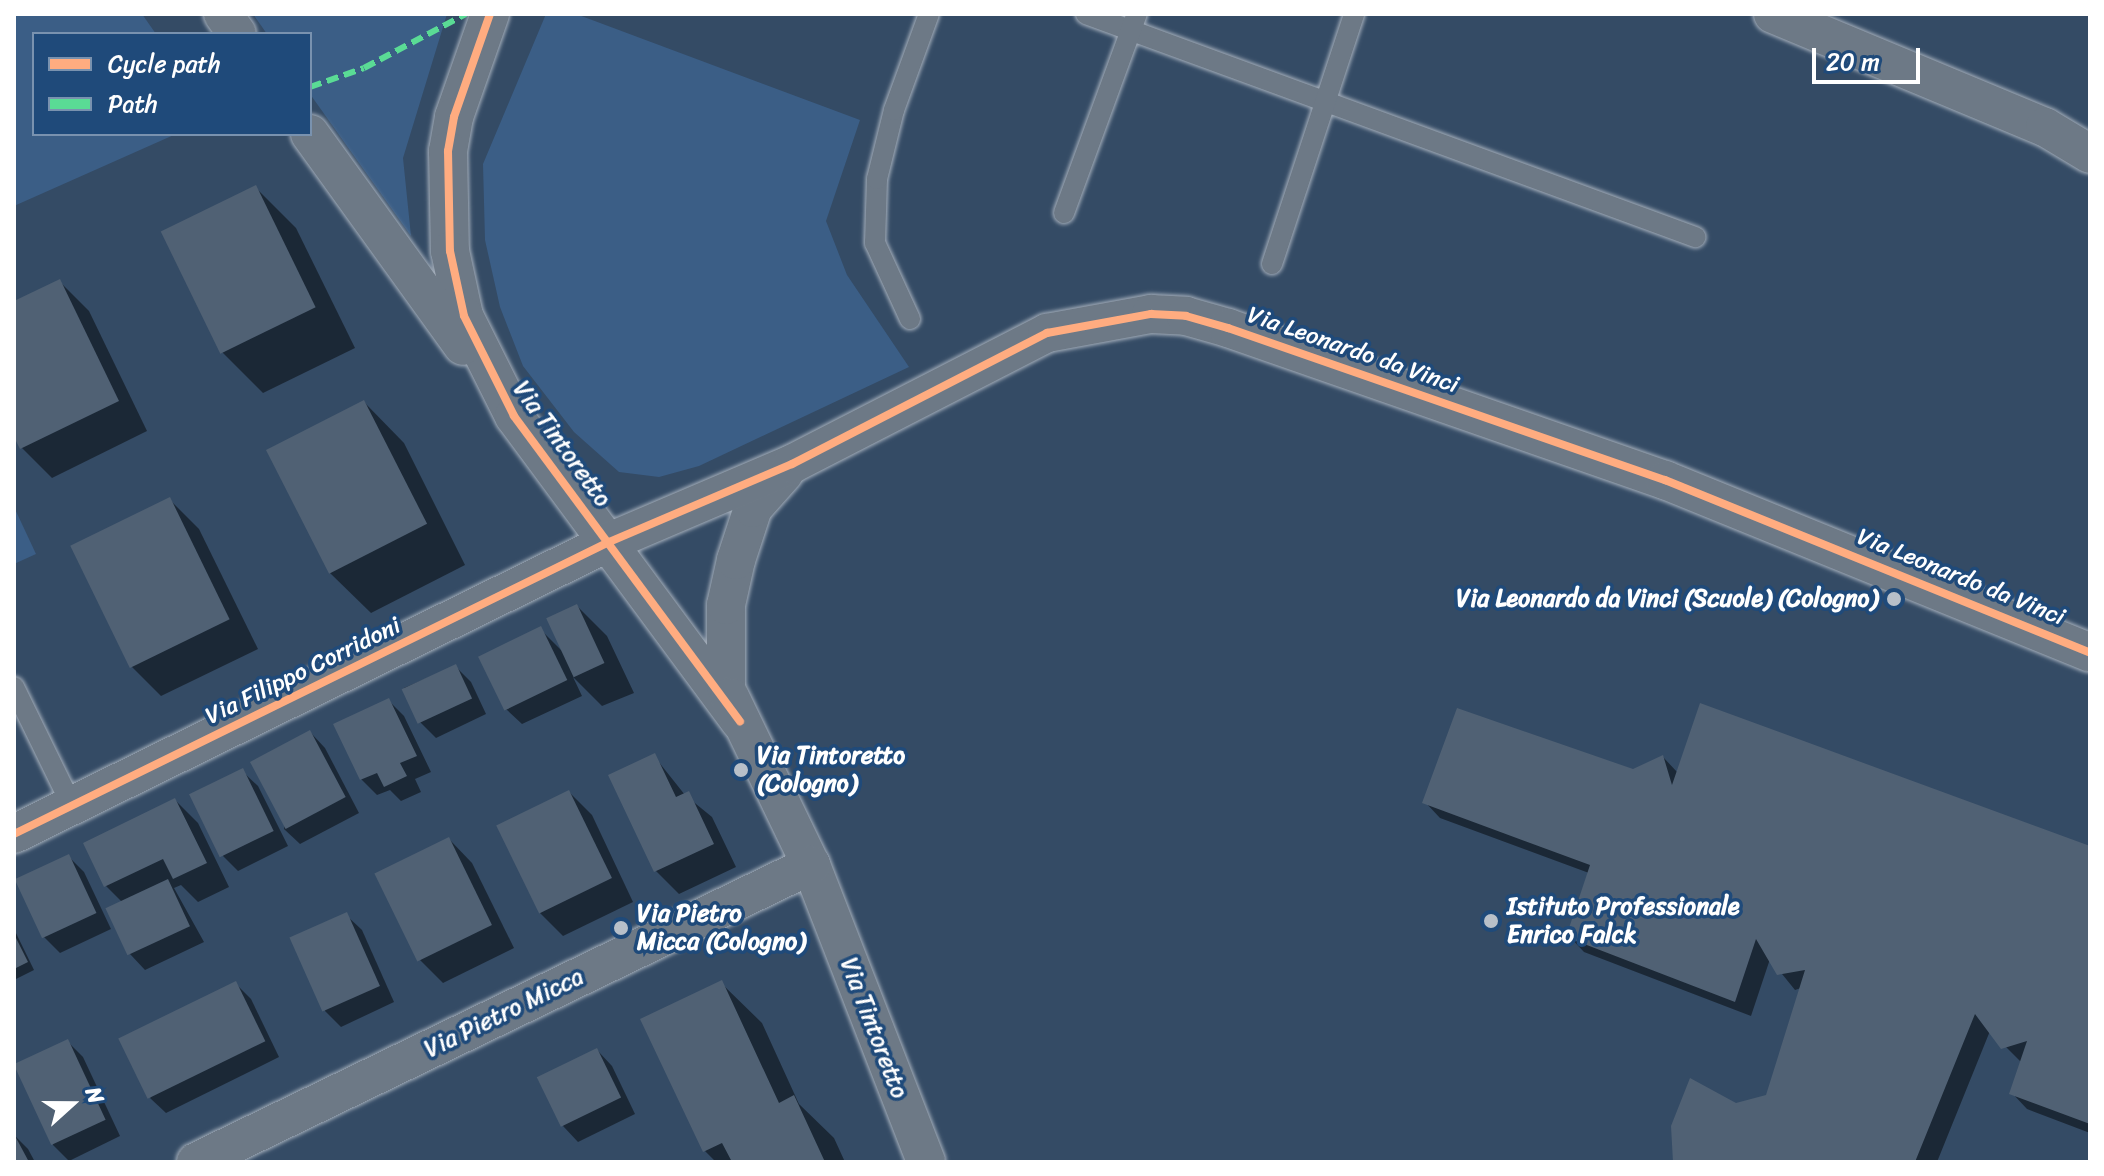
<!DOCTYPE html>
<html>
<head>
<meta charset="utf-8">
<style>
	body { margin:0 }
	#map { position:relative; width:2104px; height:1176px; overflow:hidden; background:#344b65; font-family:Sriracha,sans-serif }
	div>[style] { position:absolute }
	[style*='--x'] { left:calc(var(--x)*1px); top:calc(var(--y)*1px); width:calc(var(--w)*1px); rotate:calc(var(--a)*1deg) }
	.green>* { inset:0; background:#3b5e86 }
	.shadow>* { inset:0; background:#0007 }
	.building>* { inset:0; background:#506174; transform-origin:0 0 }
	.roads { filter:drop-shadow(0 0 2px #a4aeba) drop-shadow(0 0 2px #a4aeba) }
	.service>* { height:20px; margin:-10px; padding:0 10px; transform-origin:10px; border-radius:10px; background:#6d7986 }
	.minor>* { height:38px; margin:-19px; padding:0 19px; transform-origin:19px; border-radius:19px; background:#6d7986 }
	.quiet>* { height:6px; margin-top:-3px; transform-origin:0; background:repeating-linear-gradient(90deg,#5adb95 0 12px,transparent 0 18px) }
	.cycleway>* { height:8px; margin:-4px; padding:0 4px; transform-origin:4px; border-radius:4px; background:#ffac80 }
	.dots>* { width:22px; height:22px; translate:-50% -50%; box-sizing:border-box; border:4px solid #1f4a7a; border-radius:50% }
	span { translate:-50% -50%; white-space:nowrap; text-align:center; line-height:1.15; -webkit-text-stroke:7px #1f4a7a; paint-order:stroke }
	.street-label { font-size:24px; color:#fff }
	.poi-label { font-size:24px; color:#fff; font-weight:700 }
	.right { translate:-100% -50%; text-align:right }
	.left { translate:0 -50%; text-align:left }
	.frame { position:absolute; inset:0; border:16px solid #fff; pointer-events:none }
	.legend { position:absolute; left:32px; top:32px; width:280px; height:104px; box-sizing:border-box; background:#1f4a7a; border:2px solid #7992af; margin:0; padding:10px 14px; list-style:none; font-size:24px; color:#fff }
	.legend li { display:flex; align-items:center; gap:16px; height:40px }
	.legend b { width:40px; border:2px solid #7992af }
	.north { position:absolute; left:32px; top:1064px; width:80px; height:80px; -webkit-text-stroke:6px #1f4a7a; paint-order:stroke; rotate:69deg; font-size:22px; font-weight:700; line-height:32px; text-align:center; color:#fff }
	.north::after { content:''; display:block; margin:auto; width:28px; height:36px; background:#fff; clip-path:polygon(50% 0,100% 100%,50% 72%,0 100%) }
	.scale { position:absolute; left:1812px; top:48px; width:108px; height:36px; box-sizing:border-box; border:4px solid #fff; border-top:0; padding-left:10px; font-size:24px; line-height:28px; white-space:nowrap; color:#fff; -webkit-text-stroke:6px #1f4a7a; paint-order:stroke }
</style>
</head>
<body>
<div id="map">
	<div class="green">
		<i style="clip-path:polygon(14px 14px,142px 14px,156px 34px,34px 34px,34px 134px,176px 134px,14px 206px)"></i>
		<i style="clip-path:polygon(253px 14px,447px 14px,403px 158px,411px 236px,310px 94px,310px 34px,267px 34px)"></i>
		<i style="clip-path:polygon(546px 14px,576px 14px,860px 120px,826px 221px,847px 275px,909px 367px,699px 466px,659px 477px,619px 472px,574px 432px,523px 366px,500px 307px,485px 240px,483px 164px)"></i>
		<i style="clip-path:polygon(14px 507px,36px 554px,14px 564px)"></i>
	</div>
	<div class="shadow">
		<i style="clip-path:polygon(256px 188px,296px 228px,355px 348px,263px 393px,222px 352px)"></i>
		<i style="clip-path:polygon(59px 281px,89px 311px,147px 431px,52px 478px,22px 448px,14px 432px,14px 303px)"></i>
		<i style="clip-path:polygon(364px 402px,404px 443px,465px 565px,371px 613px,330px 573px)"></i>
		<i style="clip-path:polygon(169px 499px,199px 529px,258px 649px,161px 696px,131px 666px)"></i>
		<i style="clip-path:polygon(577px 606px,607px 636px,634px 693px,602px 706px,573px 677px,582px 696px,522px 724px,506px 709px,540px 629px,561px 650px)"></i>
		<i style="clip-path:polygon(455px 666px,471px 682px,486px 714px,436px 738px,420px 722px,404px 688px)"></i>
		<i style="clip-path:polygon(388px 700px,404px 716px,431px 772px,415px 779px,421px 792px,401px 801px,390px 790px,377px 795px,361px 779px)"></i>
		<i style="clip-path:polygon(310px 732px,325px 748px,359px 813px,300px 844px,284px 829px)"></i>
		<i style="clip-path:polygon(654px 756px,685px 795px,712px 817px,736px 867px,679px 894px,656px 871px)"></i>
		<i style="clip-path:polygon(1663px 757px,1678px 773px,2090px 848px,2090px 1133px,2027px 1109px,2012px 1093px,2022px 1063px,1990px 1031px,1937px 1162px,1676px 1162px,1673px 1126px,1767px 1097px,1801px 988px,1795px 990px,1770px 959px,1751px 1016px,1584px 952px,1569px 936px,1589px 873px,1440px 818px,1425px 802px,1634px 771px)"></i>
		<i style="clip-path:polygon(242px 771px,258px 786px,288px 846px,238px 871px,223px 856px)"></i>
		<i style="clip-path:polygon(569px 792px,592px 815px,633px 902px,563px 936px,540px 913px)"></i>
		<i style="clip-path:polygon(175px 800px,198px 823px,229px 887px,198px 902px,181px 885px,174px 888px,204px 942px,145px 970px,130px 954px,123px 903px,106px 886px,86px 844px)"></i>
		<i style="clip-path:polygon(449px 839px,472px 863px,514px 948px,443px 983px,420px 960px)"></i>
		<i style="clip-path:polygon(69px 857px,84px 872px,111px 929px,60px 953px,44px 937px)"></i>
		<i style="clip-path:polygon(346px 915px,362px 930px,394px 1002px,341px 1027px,325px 1011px)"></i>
		<i style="clip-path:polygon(14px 929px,34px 970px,14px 980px)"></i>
		<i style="clip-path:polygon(235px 983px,251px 999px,279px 1057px,166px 1113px,150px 1098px)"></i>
		<i style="clip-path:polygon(721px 983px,762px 1023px,799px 1104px,834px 1138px,845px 1162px,716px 1162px,705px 1151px)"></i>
		<i style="clip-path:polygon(67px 1041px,83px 1057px,120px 1136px,69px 1161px,53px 1145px)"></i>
		<i style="clip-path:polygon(597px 1050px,612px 1066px,635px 1114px,578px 1142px,563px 1126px)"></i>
		<i style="clip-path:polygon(14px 1135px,28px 1149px,35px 1162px,14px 1162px)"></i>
	</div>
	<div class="building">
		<i style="left:256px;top:185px;width:136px;height:106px;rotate:64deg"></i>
		<i style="clip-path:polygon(60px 279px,119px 401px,20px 449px,14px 437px,14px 301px)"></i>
		<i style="left:364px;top:400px;width:139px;height:110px;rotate:63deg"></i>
		<i style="left:170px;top:497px;width:136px;height:111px;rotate:64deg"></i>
		<i style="left:577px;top:604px;width:65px;height:34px;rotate:65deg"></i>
		<i style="left:541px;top:626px;width:60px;height:70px;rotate:64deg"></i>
		<i style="left:456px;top:664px;width:38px;height:60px;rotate:65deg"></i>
		<i style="clip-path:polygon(389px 698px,417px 756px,400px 763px,407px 776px,384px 787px,377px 773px,360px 780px,333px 724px)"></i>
		<i style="clip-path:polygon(1700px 703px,2090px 846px,2090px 1124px,2009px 1094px,2027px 1041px,2001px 1049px,1975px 1014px,1915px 1162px,1673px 1162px,1671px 1126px,1690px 1078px,1736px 1103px,1766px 1095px,1805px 970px,1777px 975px,1756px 939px,1735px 1002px,1566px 937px,1590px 865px,1422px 803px,1457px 708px,1633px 769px,1663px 755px,1672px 785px)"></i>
		<i style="left:310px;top:730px;width:76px;height:68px;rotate:62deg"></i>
		<i style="clip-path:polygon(655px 753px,676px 797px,689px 791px,714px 844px,654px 872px,608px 775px)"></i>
		<i style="left:243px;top:768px;width:70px;height:60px;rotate:64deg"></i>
		<i style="left:569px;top:790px;width:98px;height:81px;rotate:64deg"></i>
		<i style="clip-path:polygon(175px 798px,207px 863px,173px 879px,163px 859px,104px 887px,83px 843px)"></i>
		<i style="left:449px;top:837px;width:98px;height:83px;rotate:64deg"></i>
		<i style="left:69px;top:854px;width:65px;height:60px;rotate:65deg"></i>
		<i style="left:168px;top:879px;width:52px;height:69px;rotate:65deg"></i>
		<i style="left:347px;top:912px;width:81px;height:63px;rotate:66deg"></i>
		<i style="clip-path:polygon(14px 934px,28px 962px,14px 969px)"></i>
		<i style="clip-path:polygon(722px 980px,779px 1103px,794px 1095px,825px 1162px,732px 1162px,722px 1143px,703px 1152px,640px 1019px)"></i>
		<i style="left:236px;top:981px;width:67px;height:131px;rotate:64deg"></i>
		<i style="left:68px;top:1039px;width:89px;height:60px;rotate:65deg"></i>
		<i style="left:597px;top:1048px;width:55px;height:67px;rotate:64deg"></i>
		<i style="clip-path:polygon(14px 1134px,29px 1162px,14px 1162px)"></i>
	</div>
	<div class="roads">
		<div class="service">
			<i style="--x:1086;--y:14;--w:649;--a:20.11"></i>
			<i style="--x:1064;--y:213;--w:212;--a:-69.9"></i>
			<i style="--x:1272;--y:264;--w:263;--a:-71.8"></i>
			<i style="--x:910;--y:319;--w:84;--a:-114.7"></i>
			<i style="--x:875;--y:243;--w:64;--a:-88.2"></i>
			<i style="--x:877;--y:179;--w:71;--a:-76.2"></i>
			<i style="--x:894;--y:110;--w:102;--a:-70"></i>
			<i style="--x:14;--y:687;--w:132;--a:64"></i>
		</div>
		<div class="minor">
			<i style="--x:223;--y:14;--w:24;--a:55"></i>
			<i style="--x:490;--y:14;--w:109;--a:109.3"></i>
			<i style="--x:454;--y:117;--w:35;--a:100"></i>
			<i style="--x:448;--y:151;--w:100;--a:88.9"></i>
			<i style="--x:450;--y:251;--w:66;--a:77.8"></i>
			<i style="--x:464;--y:316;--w:112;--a:63.4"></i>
			<i style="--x:514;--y:416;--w:380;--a:53.5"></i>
			<i style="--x:1773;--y:14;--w:295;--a:22.6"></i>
			<i style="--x:2045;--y:127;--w:52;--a:31"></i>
			<i style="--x:310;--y:134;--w:261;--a:54.2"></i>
			<i style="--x:726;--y:687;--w:82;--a:-90"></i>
			<i style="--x:726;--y:605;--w:46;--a:-77.5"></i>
			<i style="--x:736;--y:560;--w:55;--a:-71.9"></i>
			<i style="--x:753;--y:508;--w:47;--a:-48.5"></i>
			<i style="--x:730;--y:697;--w:187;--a:64.3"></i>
			<i style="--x:811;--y:865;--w:318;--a:68.8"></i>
			<i style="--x:14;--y:834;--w:663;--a:-26.14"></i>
			<i style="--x:609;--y:542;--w:199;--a:-23.1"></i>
			<i style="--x:792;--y:464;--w:287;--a:-27.2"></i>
			<i style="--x:1047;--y:333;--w:106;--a:-10.4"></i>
			<i style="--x:1151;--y:314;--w:35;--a:3"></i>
			<i style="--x:1186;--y:316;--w:44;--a:15.9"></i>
			<i style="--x:1228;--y:328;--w:463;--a:19.2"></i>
			<i style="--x:1665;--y:480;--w:459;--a:22.1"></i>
			<i style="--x:196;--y:1162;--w:683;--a:-25.78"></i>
		</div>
	</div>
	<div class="quiet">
		<i style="--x:310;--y:87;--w:57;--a:-19.4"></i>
		<i style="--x:364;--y:68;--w:115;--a:-27.9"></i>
	</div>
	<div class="cycleway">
		<i style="--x:490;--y:14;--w:109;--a:109.3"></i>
		<i style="--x:454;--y:117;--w:35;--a:100"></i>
		<i style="--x:448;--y:151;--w:100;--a:88.9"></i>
		<i style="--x:450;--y:251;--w:66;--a:77.8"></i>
		<i style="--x:464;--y:316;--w:112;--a:63.4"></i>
		<i style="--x:514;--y:416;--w:380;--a:53.5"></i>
		<i style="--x:14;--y:834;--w:663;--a:-26.14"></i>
		<i style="--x:609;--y:542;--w:199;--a:-23.1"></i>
		<i style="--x:792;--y:464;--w:287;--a:-27.2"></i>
		<i style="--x:1047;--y:333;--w:106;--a:-10.4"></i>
		<i style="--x:1151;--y:314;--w:35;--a:3"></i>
		<i style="--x:1186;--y:316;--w:44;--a:15.9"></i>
		<i style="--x:1228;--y:328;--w:463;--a:19.2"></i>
		<i style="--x:1665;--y:480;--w:459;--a:22.1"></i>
	</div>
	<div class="dots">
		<i style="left:1894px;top:599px;background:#b8c0c9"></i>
		<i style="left:741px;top:770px;background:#b8c0c9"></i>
		<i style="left:1491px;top:921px;background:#b8c0c9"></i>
		<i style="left:621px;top:928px;background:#b8c0c9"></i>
	</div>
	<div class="street-label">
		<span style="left:1353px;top:350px;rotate:19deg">Via Leonardo da Vinci</span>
		<span style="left:562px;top:444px;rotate:54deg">Via Tintoretto</span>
		<span style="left:1961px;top:577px;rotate:22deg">Via Leonardo da Vinci</span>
		<span style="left:303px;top:671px;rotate:-26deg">Via Filippo Corridoni</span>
		<span style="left:504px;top:1013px;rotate:-26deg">Via Pietro Micca</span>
		<span style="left:874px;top:1028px;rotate:69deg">Via Tintoretto</span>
	</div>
	<div class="poi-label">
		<span class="right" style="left:1878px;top:599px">Via Leonardo da Vinci (Scuole) (Cologno)</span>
		<span class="left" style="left:757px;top:770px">Via Tintoretto<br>(Cologno)</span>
		<span class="left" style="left:1507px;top:921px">Istituto Professionale<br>Enrico Falck</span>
		<span class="left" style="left:637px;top:928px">Via Pietro<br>Micca (Cologno)</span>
	</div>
	<div class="frame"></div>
	<ul class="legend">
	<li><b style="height:10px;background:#ffac80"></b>Cycle path</li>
	<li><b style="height:10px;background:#5adb95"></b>Path</li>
	</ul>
	<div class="north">N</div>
	<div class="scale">20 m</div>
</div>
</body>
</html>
